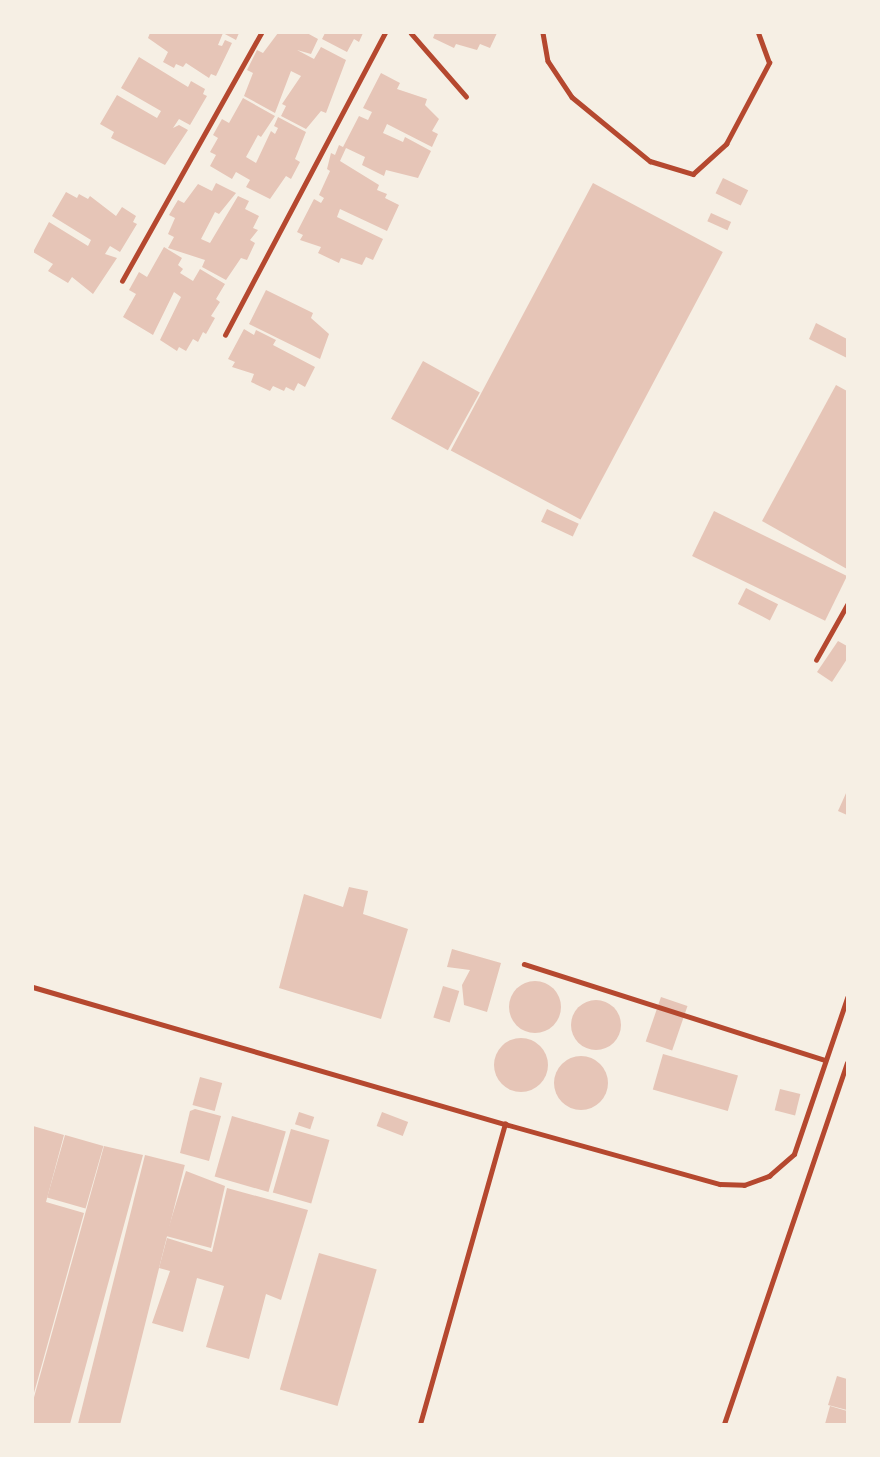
<!DOCTYPE html>
<html>
<head>
<meta charset="utf-8">
<style>
	body { margin:0 }
	#map { position:relative; width:880px; height:1457px; overflow:hidden; background:#f6efe4; font-family:"Golos Text",sans-serif }
	div>[style] { position:absolute }
	[style*='--x'] { left:calc(var(--x)*1px); top:calc(var(--y)*1px); width:calc(var(--w)*1px); rotate:calc(var(--a)*1deg) }
	.building>* { inset:0; background:#e6c5b7; transform-origin:0 0 }
	.round { border-radius:50% }
	.service>* { height:4.5px; margin:-2.25px; padding:0 2.25px; transform-origin:2.25px; border-radius:2.25px; background:#b5482f }
	span { translate:-50% -50%; white-space:nowrap; text-align:center; line-height:1.15; -webkit-text-stroke:5px #f6efe4; paint-order:stroke }
	.frame { position:absolute; inset:0; border:34px solid #f6efe4; pointer-events:none }
</style>
</head>
<body>
<div id="map">
	<div class="building">
		<i style="clip-path:polygon(150px 33px,239px 33px,236px 40px,223px 33px,218px 45px,222px 46px,225px 40px,232px 43px,216px 76px,211px 74px,209px 78px,186px 63px,183px 67px,176px 64px,174px 68px,163px 62px,168px 52px,148px 38px)"></i>
		<i style="clip-path:polygon(278px 33px,307px 33px,318px 39px,311px 54px,297px 50px,314px 59px,321px 47px,346px 60px,326px 113px,321px 111px,306px 129px,281px 116px,286px 106px,282px 104px,301px 76px,291px 71px,275px 113px,244px 96px,253px 73px,247px 70px,257px 50px,263px 53px)"></i>
		<i style="clip-path:polygon(325px 33px,363px 33px,359px 42px,354px 39px,347px 52px,322px 39px)"></i>
		<i style="clip-path:polygon(435px 33px,497px 33px,490px 48px,480px 44px,477px 50px,456px 44px,454px 48px,433px 38px)"></i>
		<i style="clip-path:polygon(139px 57px,188px 87px,191px 81px,205px 89px,203px 94px,207px 96px,190px 125px,179px 119px,173px 128px,179px 125px,188px 130px,165px 165px,111px 138px,114px 132px,100px 124px,117px 95px,157px 118px,161px 111px,121px 88px)"></i>
		<i style="clip-path:polygon(381px 73px,400px 83px,397px 89px,427px 99px,425px 105px,439px 119px,432px 131px,438px 134px,432px 147px,387px 124px,383px 133px,403px 142px,405px 137px,431px 151px,418px 178px,386px 170px,384px 176px,362px 165px,365px 157px,346px 148px,340px 161px,379px 185px,377px 190px,387px 194px,385px 198px,399px 205px,387px 231px,340px 209px,337px 217px,383px 239px,373px 260px,366px 257px,362px 265px,341px 258px,339px 263px,318px 253px,321px 247px,300px 240px,303px 235px,297px 232px,314px 199px,321px 203px,324px 198px,319px 195px,330px 171px,327px 169px,331px 153px,335px 155px,339px 145px,343px 147px,359px 116px,368px 120px,372px 112px,363px 108px)"></i>
		<i style="clip-path:polygon(243px 98px,275px 116px,261px 137px,258px 135px,246px 157px,256px 163px,271px 131px,275px 134px,278px 128px,274px 126px,278px 117px,306px 132px,295px 159px,300px 162px,291px 179px,286px 176px,270px 199px,246px 187px,250px 180px,236px 172px,232px 179px,210px 166px,216px 155px,210px 152px,218px 138px,213px 135px,222px 119px,229px 123px)"></i>
		<i style="left:723px;top:178px;width:28px;height:17px;rotate:26deg"></i>
		<i style="clip-path:polygon(216px 183px,236px 193px,219px 214px,215px 212px,201px 239px,210px 243px,238px 196px,249px 201px,245px 209px,259px 216px,253px 228px,258px 230px,250px 240px,255px 243px,247px 260px,241px 258px,226px 280px,202px 267px,205px 260px,168px 248px,174px 237px,168px 234px,175px 218px,169px 215px,178px 200px,184px 203px,198px 184px,212px 191px)"></i>
		<i style="left:593px;top:183px;width:147px;height:303px;rotate:28deg"></i>
		<i style="clip-path:polygon(66px 192px,77px 198px,79px 194px,88px 199px,90px 196px,116px 216px,122px 207px,136px 216px,133px 222px,137px 224px,120px 252px,110px 246px,105px 254px,117px 258px,93px 294px,72px 277px,68px 283px,48px 271px,53px 264px,33px 252px,49px 222px,88px 246px,91px 240px,52px 216px)"></i>
		<i style="left:711px;top:213px;width:22px;height:9px;rotate:24deg"></i>
		<i style="clip-path:polygon(164px 247px,182px 258px,178px 265px,183px 269px,180px 273px,193px 281px,200px 269px,225px 284px,216px 299px,220px 302px,211px 316px,215px 318px,206px 334px,203px 332px,198px 342px,193px 339px,186px 351px,179px 347px,177px 351px,160px 340px,181px 297px,174px 292px,153px 335px,123px 317px,136px 294px,129px 290px,139px 272px,147px 277px)"></i>
		<i style="clip-path:polygon(266px 290px,313px 313px,311px 318px,329px 334px,320px 359px,249px 324px)"></i>
		<i style="clip-path:polygon(816px 323px,847px 339px,847px 358px,809px 339px)"></i>
		<i style="clip-path:polygon(244px 329px,254px 335px,256px 330px,276px 340px,273px 345px,315px 367px,305px 387px,298px 383px,294px 391px,286px 387px,284px 391px,273px 386px,270px 391px,251px 382px,254px 374px,232px 367px,235px 362px,228px 359px)"></i>
		<i style="left:423px;top:361px;width:65px;height:66px;rotate:29deg"></i>
		<i style="clip-path:polygon(836px 385px,847px 391px,847px 569px,762px 521px)"></i>
		<i style="left:547px;top:509px;width:35px;height:14px;rotate:25deg"></i>
		<i style="left:714px;top:511px;width:148px;height:50px;rotate:26deg"></i>
		<i style="left:746px;top:588px;width:36px;height:18px;rotate:27deg"></i>
		<i style="clip-path:polygon(838px 641px,847px 646px,847px 659px,832px 682px,817px 672px)"></i>
		<i style="clip-path:polygon(847px 791px,847px 815px,838px 811px)"></i>
		<i style="clip-path:polygon(349px 887px,368px 891px,363px 914px,408px 929px,381px 1019px,279px 988px,304px 894px,343px 907px)"></i>
		<i style="clip-path:polygon(452px 949px,501px 963px,487px 1012px,464px 1005px,462px 985px,470px 970px,447px 967px)"></i>
		<i class="round" style="left:509px;top:981px;width:52px;height:52px"></i>
		<i style="left:443px;top:986px;width:17px;height:33px;rotate:17deg"></i>
		<i style="left:661px;top:997px;width:28px;height:47px;rotate:19deg"></i>
		<i class="round" style="left:571px;top:1000px;width:50px;height:50px"></i>
		<i class="round" style="left:494px;top:1038px;width:54px;height:54px"></i>
		<i style="left:663px;top:1054px;width:78px;height:37px;rotate:16deg"></i>
		<i class="round" style="left:554px;top:1056px;width:54px;height:54px"></i>
		<i style="left:200px;top:1077px;width:23px;height:29px;rotate:15deg"></i>
		<i style="left:780px;top:1089px;width:21px;height:22px;rotate:14deg"></i>
		<i style="clip-path:polygon(195px 1109px,221px 1116px,209px 1161px,180px 1153px,190px 1111px)"></i>
		<i style="left:299px;top:1112px;width:16px;height:13px;rotate:18deg"></i>
		<i style="left:382px;top:1112px;width:28px;height:15px;rotate:21deg"></i>
		<i style="left:232px;top:1116px;width:56px;height:63px;rotate:16deg"></i>
		<i style="clip-path:polygon(33px 1126px,64px 1135px,46px 1202px,84px 1213px,34px 1393px)"></i>
		<i style="left:291px;top:1129px;width:40px;height:66px;rotate:16deg"></i>
		<i style="left:65px;top:1135px;width:40px;height:65px;rotate:16deg"></i>
		<i style="clip-path:polygon(104px 1146px,143px 1155px,70px 1424px,33px 1424px,33px 1401px)"></i>
		<i style="left:145px;top:1155px;width:41px;height:279px;rotate:14deg"></i>
		<i style="clip-path:polygon(186px 1171px,225px 1186px,211px 1248px,166px 1236px)"></i>
		<i style="clip-path:polygon(227px 1188px,308px 1210px,281px 1300px,266px 1294px,249px 1359px,206px 1347px,224px 1286px,197px 1278px,183px 1332px,152px 1323px,170px 1271px,159px 1268px,167px 1238px,212px 1252px)"></i>
		<i style="left:319px;top:1253px;width:60px;height:142px;rotate:16deg"></i>
		<i style="clip-path:polygon(837px 1376px,847px 1379px,847px 1410px,828px 1405px)"></i>
		<i style="clip-path:polygon(830px 1406px,847px 1411px,847px 1424px,825px 1424px)"></i>
	</div>
	<div class="service">
		<i style="--x:411;--y:33;--w:84;--a:48.9"></i>
		<i style="--x:543;--y:33;--w:28;--a:80"></i>
		<i style="--x:548;--y:61;--w:43;--a:56.3"></i>
		<i style="--x:572;--y:97;--w:101;--a:39.4"></i>
		<i style="--x:650;--y:161;--w:45;--a:16.8"></i>
		<i style="--x:693;--y:174;--w:45;--a:-42.3"></i>
		<i style="--x:726;--y:144;--w:92;--a:-62"></i>
		<i style="--x:769;--y:63;--w:32;--a:-110"></i>
		<i style="--x:122;--y:281;--w:284;--a:-60.7"></i>
		<i style="--x:225;--y:335;--w:342;--a:-62.1"></i>
		<i style="--x:816;--y:660;--w:63;--a:-60.6"></i>
		<i style="--x:524;--y:964;--w:316;--a:17.7"></i>
		<i style="--x:33;--y:987;--w:491;--a:16.2"></i>
		<i style="--x:420;--y:1424;--w:312;--a:-74.2"></i>
		<i style="--x:505;--y:1124;--w:223;--a:15.6"></i>
		<i style="--x:720;--y:1184;--w:24;--a:2"></i>
		<i style="--x:744;--y:1185;--w:27;--a:-20"></i>
		<i style="--x:769;--y:1176;--w:33;--a:-41"></i>
		<i style="--x:794;--y:1154;--w:165;--a:-71.2"></i>
		<i style="--x:724;--y:1424;--w:381;--a:-71.2"></i>
	</div>
	<div class="frame"></div>
</div>
</body>
</html>
